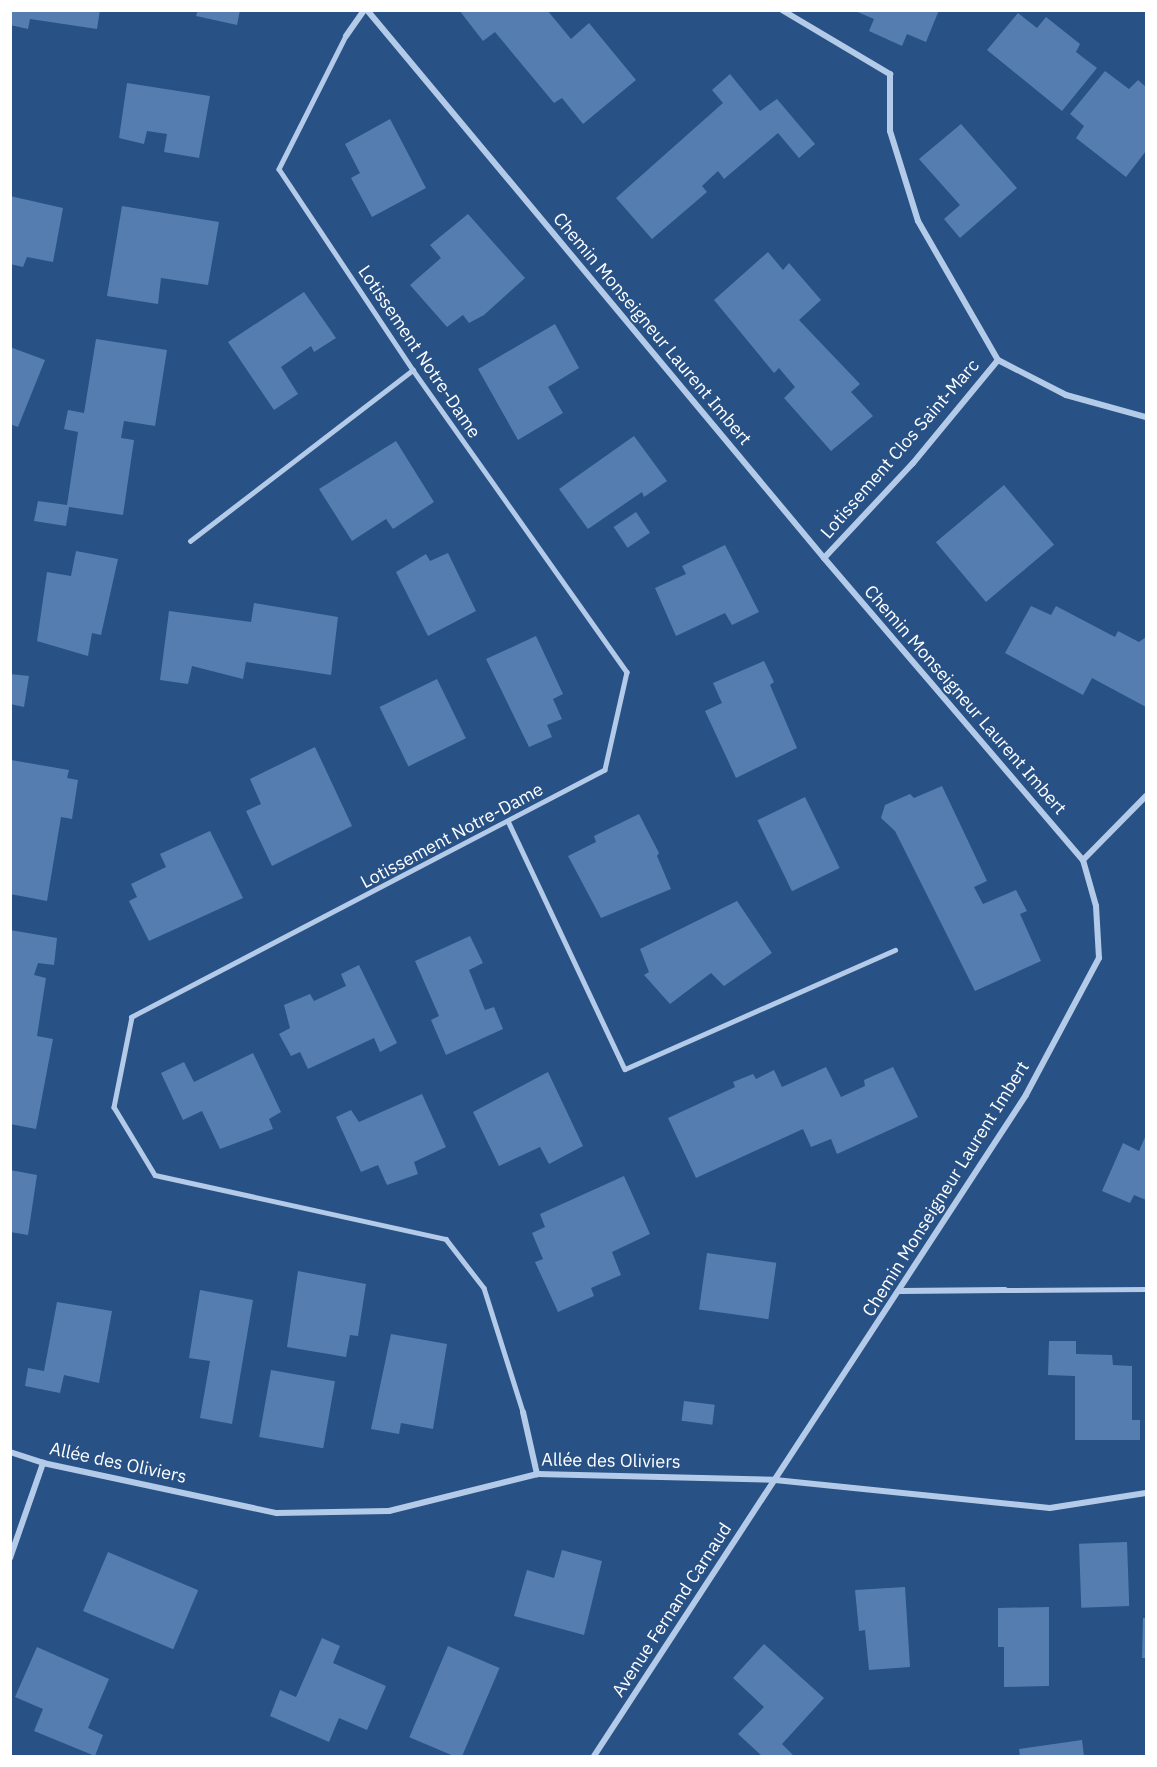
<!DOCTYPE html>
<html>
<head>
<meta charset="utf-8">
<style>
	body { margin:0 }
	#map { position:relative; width:1157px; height:1767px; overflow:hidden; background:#285186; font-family:"IBM Plex Sans",sans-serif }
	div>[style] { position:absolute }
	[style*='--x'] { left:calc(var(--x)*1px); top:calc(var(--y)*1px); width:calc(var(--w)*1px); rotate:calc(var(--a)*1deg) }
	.building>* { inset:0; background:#557db0; transform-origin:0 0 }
	.lane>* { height:4.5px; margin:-2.25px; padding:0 2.25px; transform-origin:2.25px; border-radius:2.25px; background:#b3cbe8 }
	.street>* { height:6px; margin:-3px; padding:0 3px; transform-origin:3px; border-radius:3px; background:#b3cbe8 }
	span { translate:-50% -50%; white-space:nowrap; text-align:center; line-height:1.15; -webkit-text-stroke:4.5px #285186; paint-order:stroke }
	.street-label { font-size:18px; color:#fff }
	.frame { position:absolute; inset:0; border:12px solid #fff; pointer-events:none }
</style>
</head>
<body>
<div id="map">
	<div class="building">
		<i style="clip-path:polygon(10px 10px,100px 10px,97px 29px,30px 19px,28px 29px,10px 25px)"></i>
		<i style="clip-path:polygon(198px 10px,240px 10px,237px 25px,196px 16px)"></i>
		<i style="clip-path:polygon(459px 10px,547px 10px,571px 39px,589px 23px,636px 80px,583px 124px,562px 98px,554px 103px,495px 32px,483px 41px)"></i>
		<i style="clip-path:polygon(853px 10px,939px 10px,926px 42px,907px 34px,902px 46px,869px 31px,874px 19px)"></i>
		<i style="clip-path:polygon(1018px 13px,1037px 28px,1046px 17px,1080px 44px,1076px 52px,1097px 68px,1062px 111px,987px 50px)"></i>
		<i style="clip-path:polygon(1105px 71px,1129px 89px,1138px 80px,1146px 87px,1146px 151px,1126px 177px,1076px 138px,1084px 126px,1070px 114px)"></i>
		<i style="clip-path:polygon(730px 74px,760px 111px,777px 99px,815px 144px,799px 158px,778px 133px,724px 179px,718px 171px,702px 186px,707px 192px,652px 239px,616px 198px,723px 103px,712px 90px)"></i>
		<i style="clip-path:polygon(127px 83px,210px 96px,199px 158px,164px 152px,167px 134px,147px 131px,144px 144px,119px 138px)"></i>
		<i style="clip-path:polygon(390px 119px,426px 188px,372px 217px,351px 178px,360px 173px,345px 144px)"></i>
		<i style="clip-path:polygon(961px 124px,1017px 188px,960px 238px,944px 219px,960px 205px,919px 159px)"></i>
		<i style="clip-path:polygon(10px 196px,63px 208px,53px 262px,27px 257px,23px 267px,10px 264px)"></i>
		<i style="clip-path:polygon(122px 206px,219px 222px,208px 285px,161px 278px,158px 304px,107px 296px)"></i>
		<i style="clip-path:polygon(468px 214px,525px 278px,484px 315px,469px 323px,463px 315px,447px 327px,410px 285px,441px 258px,430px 245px)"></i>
		<i style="clip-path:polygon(768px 252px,783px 270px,789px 263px,821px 300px,799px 320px,860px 384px,851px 392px,873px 416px,831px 451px,784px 398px,795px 387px,779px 368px,774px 373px,714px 300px)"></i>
		<i style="clip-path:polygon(304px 292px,336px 338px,314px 352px,311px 346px,281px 367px,298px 394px,274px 410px,228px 342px)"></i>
		<i style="clip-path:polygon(555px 324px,579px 368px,548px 387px,563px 413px,518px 440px,478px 369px)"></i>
		<i style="clip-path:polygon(96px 339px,167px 350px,155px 426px,124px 421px,121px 438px,134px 440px,123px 515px,69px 507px,66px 526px,34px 521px,38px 501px,67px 505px,78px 432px,64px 429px,68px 410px,84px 413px)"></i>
		<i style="clip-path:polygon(10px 347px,45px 360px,18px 427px,10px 424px)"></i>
		<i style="clip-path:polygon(634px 436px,667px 481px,644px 497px,642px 492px,588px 529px,559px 489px)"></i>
		<i style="clip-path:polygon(396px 441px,434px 502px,393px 529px,386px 519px,352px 541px,319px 489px)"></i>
		<i style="left:1004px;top:485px;width:78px;height:89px;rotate:50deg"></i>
		<i style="left:636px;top:512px;width:25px;height:27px;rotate:56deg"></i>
		<i style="clip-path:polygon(725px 545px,759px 612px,732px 625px,725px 613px,676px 636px,655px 588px,686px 574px,682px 566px)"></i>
		<i style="clip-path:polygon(76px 551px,118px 559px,101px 635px,92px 633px,88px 656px,37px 641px,47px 572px,71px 576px)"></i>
		<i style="clip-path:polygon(448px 553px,476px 611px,428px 636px,396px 572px,426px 554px,430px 561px)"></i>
		<i style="clip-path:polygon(254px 603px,338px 617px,331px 675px,246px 662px,243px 679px,192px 666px,188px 684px,160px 680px,169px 611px,251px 622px)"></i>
		<i style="clip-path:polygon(1031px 606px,1051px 615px,1056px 606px,1115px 637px,1118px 631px,1139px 642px,1146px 637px,1146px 707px,1092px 678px,1083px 695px,1005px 653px)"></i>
		<i style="clip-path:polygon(536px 636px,563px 694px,553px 699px,562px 719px,547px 725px,552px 737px,529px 747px,486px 659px)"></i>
		<i style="clip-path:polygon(764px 661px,774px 682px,770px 685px,797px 748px,736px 778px,705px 711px,722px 703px,713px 683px)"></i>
		<i style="clip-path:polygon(10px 674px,29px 676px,24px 707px,10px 704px)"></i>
		<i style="left:437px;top:679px;width:66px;height:64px;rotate:64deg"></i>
		<i style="clip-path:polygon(315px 747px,352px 826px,272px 866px,246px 811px,261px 804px,250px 779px)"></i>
		<i style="clip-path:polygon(11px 760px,69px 770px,67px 778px,78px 780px,72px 819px,61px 817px,47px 901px,10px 894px)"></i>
		<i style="clip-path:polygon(942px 786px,987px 881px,974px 887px,983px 904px,1016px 890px,1027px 911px,1020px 914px,1041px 961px,975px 991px,895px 831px,881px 818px,885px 805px,910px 794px,914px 798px)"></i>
		<i style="left:805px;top:797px;width:79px;height:53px;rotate:64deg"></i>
		<i style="clip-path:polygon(639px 814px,659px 853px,657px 856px,671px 889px,601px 918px,568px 856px,596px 842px,594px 836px)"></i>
		<i style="clip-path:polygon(210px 831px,243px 898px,149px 941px,129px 901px,137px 897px,131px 884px,166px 867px,160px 854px)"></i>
		<i style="clip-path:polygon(737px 901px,772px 953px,724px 986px,711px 973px,670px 1004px,644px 975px,649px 972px,640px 949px)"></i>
		<i style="clip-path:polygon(10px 930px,57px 938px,54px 965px,38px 963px,34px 975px,46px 978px,37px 1036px,53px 1039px,36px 1129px,10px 1124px)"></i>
		<i style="clip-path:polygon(470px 936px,483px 963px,469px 970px,485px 1010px,494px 1007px,503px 1029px,446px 1055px,431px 1020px,439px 1016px,415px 961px)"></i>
		<i style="clip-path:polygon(359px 965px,397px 1043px,380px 1052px,374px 1038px,308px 1069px,300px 1052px,291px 1056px,279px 1034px,290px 1028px,284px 1005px,310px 994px,314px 1001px,346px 986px,341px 974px)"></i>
		<i style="clip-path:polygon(253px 1053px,281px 1112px,269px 1119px,273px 1129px,220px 1149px,202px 1111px,183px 1120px,161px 1073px,184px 1062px,194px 1082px)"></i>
		<i style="clip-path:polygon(826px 1067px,841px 1097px,865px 1086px,864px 1080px,893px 1067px,918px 1117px,837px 1154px,831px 1139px,811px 1147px,803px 1129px,696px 1178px,668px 1118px,735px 1087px,733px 1082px,753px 1074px,756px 1079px,774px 1070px,782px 1087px)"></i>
		<i style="clip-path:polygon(548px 1072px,583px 1146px,549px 1164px,540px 1147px,499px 1166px,473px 1112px)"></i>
		<i style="clip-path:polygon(422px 1094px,446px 1147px,414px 1162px,418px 1174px,387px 1185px,378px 1165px,361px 1172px,336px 1117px,351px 1110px,359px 1122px)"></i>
		<i style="clip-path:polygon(1146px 1135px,1146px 1200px,1134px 1195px,1130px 1203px,1102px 1191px,1123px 1143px,1139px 1151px)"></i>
		<i style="clip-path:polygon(10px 1170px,37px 1175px,28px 1235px,10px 1232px)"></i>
		<i style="clip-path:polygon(624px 1176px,650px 1234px,612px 1252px,621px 1275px,591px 1288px,594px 1296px,558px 1312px,535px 1262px,543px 1259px,532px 1233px,545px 1227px,540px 1214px)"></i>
		<i style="left:707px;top:1253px;width:70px;height:57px;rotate:8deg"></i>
		<i style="clip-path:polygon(298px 1271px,366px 1284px,358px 1336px,350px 1335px,346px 1357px,287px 1347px)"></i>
		<i style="clip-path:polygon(200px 1290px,253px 1300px,232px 1424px,200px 1418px,210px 1361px,189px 1358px)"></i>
		<i style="clip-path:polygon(57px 1302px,112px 1311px,99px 1383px,64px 1375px,60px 1393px,25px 1386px,28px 1368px,44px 1371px)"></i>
		<i style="clip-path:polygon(391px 1334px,447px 1344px,433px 1429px,401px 1423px,399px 1434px,371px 1429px)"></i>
		<i style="clip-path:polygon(1049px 1341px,1076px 1341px,1076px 1354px,1112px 1355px,1113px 1365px,1132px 1366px,1132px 1420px,1140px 1420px,1140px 1440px,1075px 1440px,1075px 1376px,1048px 1375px)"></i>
		<i style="left:271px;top:1370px;width:65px;height:68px;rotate:10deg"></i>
		<i style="left:684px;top:1401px;width:31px;height:20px;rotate:7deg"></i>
		<i style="left:1127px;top:1542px;width:64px;height:48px;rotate:88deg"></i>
		<i style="clip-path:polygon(562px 1550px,602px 1561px,584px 1635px,514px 1616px,527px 1570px,554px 1578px)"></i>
		<i style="left:108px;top:1552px;width:98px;height:64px;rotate:23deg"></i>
		<i style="clip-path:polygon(905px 1587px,910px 1667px,869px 1670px,865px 1630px,859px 1631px,855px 1590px)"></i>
		<i style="clip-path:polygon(1049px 1607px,1049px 1686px,1004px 1687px,1004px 1647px,998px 1647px,998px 1608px)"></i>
		<i style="clip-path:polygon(1143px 1618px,1146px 1618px,1146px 1658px,1142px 1658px)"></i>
		<i style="clip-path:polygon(322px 1638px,340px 1646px,333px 1663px,386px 1686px,367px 1730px,339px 1718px,329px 1742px,270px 1716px,280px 1690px,296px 1697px)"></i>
		<i style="clip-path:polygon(764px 1644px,824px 1698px,782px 1744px,794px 1756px,762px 1756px,738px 1734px,764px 1707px,733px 1678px)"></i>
		<i style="left:448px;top:1646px;width:56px;height:99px;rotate:23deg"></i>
		<i style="clip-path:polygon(37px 1647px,109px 1679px,88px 1728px,103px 1735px,95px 1756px,34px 1731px,43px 1709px,15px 1697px)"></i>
		<i style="clip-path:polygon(1082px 1740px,1084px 1756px,1020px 1756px,1019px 1749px)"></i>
	</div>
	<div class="lane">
		<i style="--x:346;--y:36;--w:149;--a:116.7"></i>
		<i style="--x:279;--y:169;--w:242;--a:56.3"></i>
		<i style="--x:413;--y:370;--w:370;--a:54.7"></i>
		<i style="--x:627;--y:672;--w:100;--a:102.7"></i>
		<i style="--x:605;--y:770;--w:534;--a:152.43"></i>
		<i style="--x:132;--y:1017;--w:92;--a:101.3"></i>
		<i style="--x:114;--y:1107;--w:79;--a:58.9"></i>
		<i style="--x:155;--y:1175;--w:298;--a:12.4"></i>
		<i style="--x:446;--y:1239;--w:62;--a:52.2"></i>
		<i style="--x:484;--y:1288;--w:130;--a:72.5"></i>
		<i style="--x:190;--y:541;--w:281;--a:-37.5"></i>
		<i style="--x:509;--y:823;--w:272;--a:64.8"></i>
		<i style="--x:625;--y:1069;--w:295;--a:-23.8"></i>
		<i style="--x:1005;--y:1290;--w:141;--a:-0.4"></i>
	</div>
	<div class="street">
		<i style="--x:367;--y:10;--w:714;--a:50.17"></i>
		<i style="--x:824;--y:558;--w:398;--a:49.4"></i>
		<i style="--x:1083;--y:860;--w:48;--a:74.2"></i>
		<i style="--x:1096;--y:906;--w:52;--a:86.7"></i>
		<i style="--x:1099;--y:958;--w:155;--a:118.1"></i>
		<i style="--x:1026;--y:1095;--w:790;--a:123.17"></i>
		<i style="--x:782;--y:10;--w:126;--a:30.7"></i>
		<i style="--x:890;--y:74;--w:57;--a:90"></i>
		<i style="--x:890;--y:131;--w:94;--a:72.7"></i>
		<i style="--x:918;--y:221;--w:160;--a:60.1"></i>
		<i style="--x:998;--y:360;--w:134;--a:129.5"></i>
		<i style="--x:913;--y:463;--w:130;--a:133.1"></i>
		<i style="--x:346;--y:36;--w:32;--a:-55"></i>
		<i style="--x:998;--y:360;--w:76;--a:27.2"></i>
		<i style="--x:1066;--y:395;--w:83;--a:15.4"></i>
		<i style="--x:1083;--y:860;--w:90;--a:-45.5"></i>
		<i style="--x:900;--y:1291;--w:105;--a:-0.5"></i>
		<i style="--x:523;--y:1412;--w:64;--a:77.3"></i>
		<i style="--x:10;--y:1452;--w:35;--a:18"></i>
		<i style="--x:43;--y:1463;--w:239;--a:12.1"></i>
		<i style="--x:277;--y:1513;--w:112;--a:-1"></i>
		<i style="--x:389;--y:1511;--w:153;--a:-14"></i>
		<i style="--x:537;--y:1474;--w:238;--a:1.4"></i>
		<i style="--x:775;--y:1480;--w:276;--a:5.8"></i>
		<i style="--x:1050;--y:1508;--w:97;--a:-8.9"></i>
		<i style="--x:10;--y:1558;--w:101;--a:-70.8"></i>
	</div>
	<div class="street-label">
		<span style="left:652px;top:329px;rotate:50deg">Chemin Monseigneur Laurent Imbert</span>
		<span style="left:419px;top:352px;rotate:56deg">Lotissement Notre-Dame</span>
		<span style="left:900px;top:449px;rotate:-49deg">Lotissement Clos Saint-Marc</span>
		<span style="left:965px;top:700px;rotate:49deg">Chemin Monseigneur Laurent Imbert</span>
		<span style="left:452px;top:836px;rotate:-28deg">Lotissement Notre-Dame</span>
		<span style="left:946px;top:1189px;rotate:-58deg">Chemin Monseigneur Laurent Imbert</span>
		<span style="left:611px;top:1461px;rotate:1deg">Allée des Oliviers</span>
		<span style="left:118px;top:1463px;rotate:12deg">Allée des Oliviers</span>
		<span style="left:672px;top:1610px;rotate:-57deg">Avenue Fernand Carnaud</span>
	</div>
	<div class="frame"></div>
</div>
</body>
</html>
